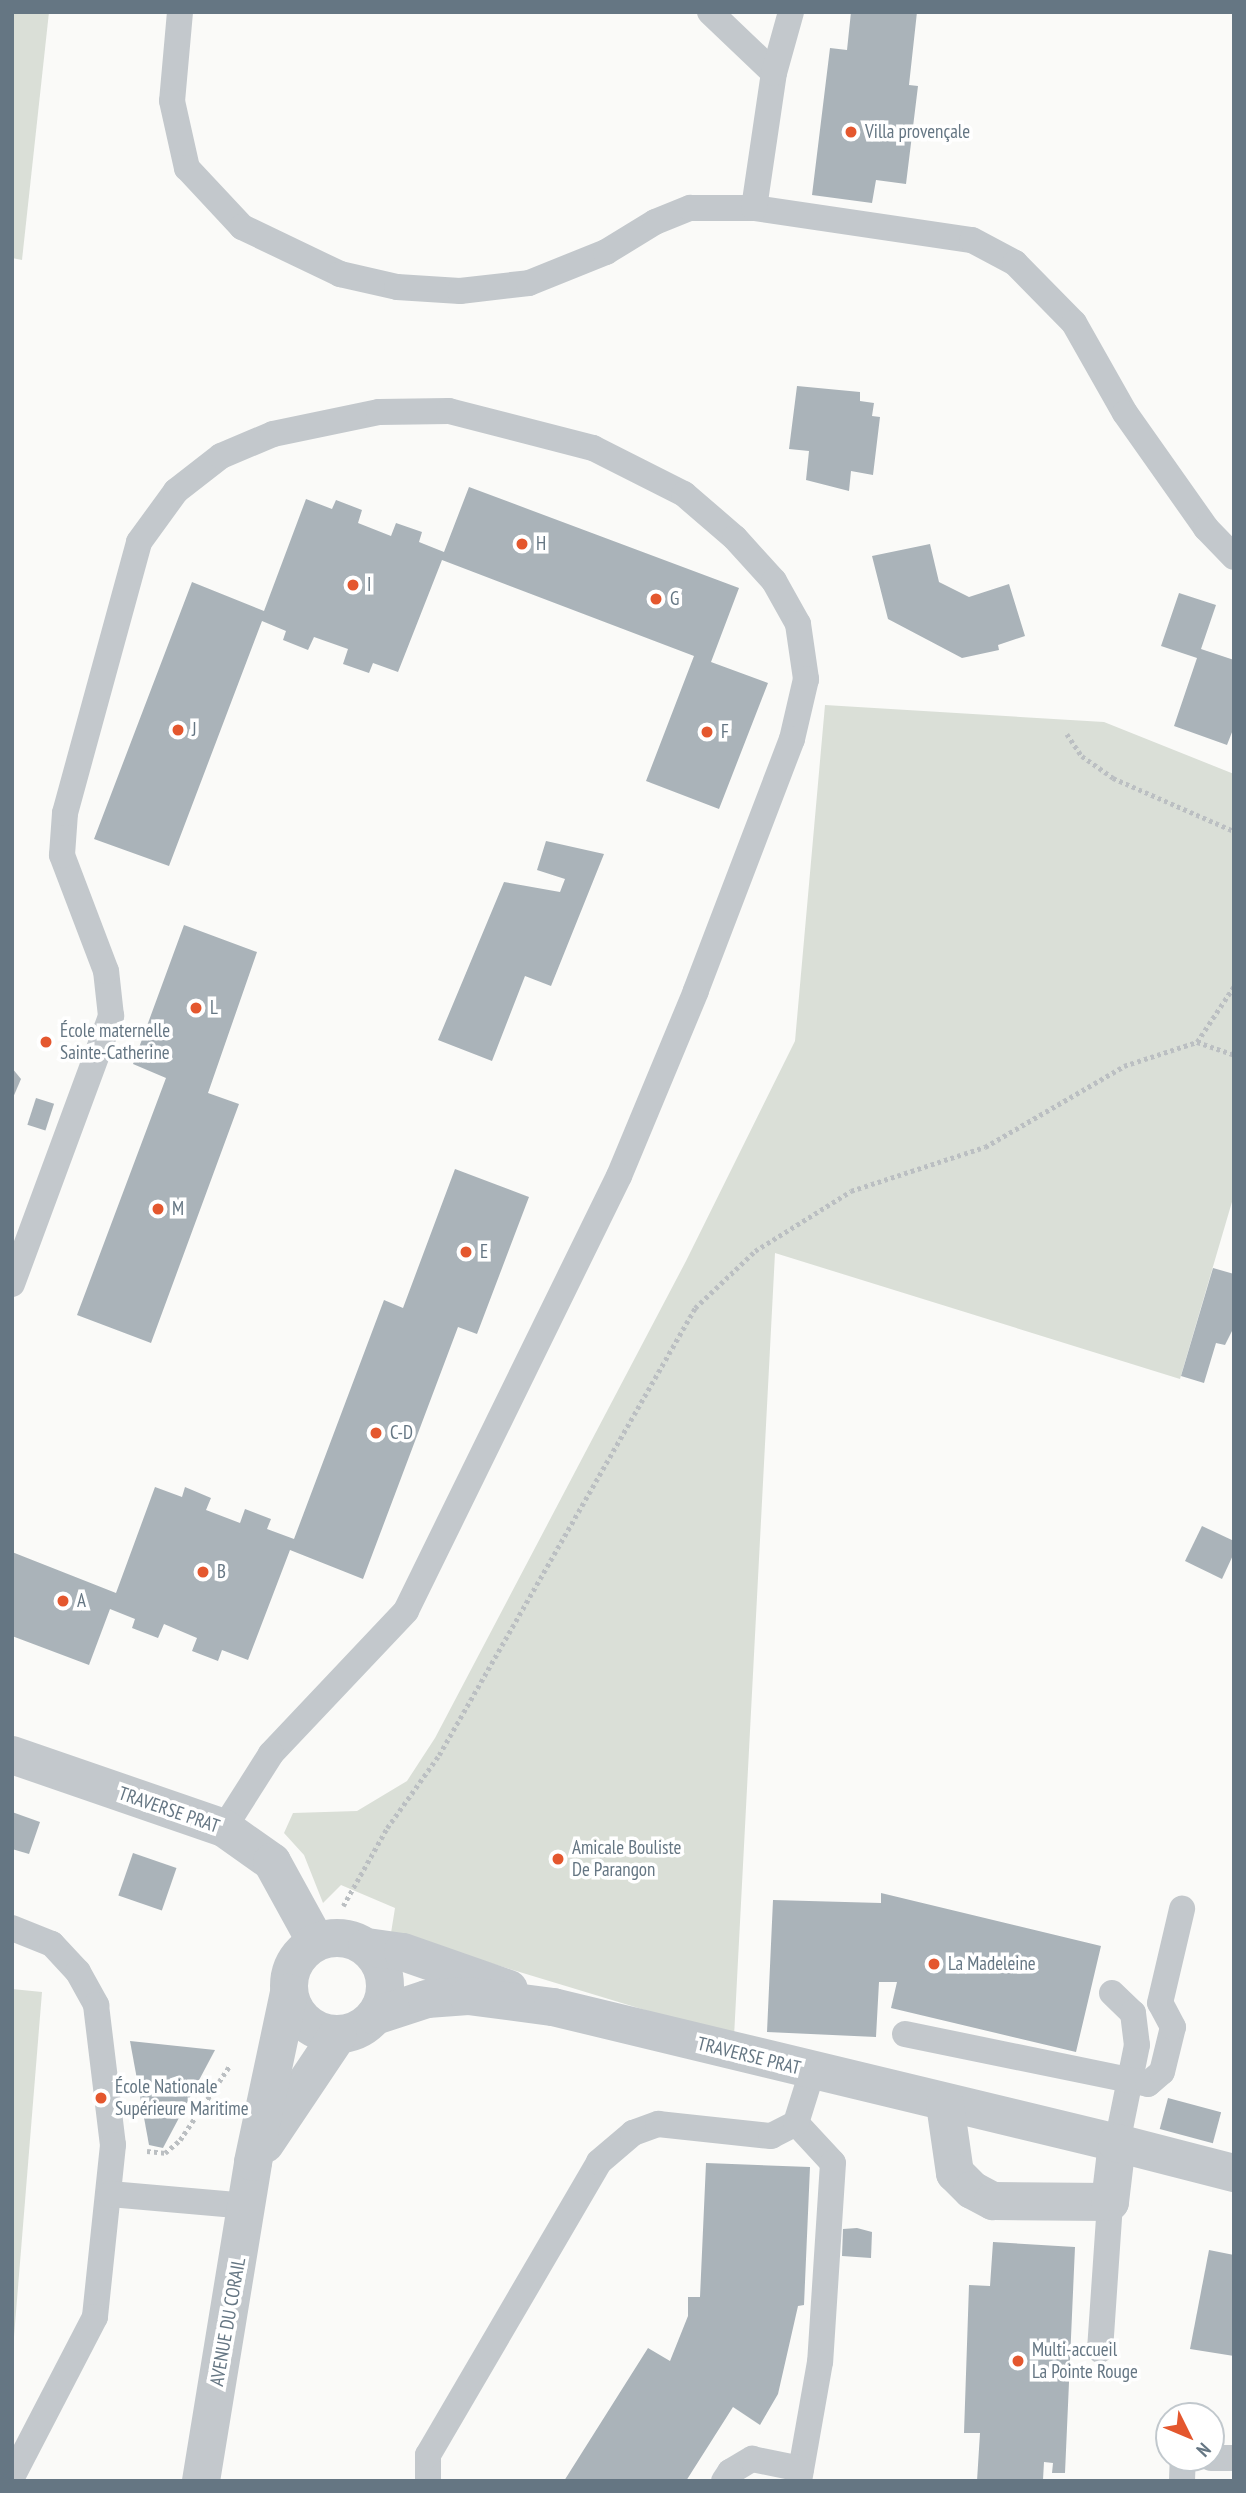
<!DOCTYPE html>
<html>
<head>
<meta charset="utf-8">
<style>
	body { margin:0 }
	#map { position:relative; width:1246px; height:2493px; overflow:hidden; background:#fafaf8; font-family:"PT Sans Narrow",sans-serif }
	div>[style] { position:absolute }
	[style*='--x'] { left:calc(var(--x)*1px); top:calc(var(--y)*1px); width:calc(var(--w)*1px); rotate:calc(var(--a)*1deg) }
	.green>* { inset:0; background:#dadfd7 }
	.building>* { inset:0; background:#aab3b9; transform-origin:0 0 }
	.path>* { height:4.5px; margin-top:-2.25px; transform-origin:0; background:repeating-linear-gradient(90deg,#bbbfc2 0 3.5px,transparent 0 7px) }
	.lane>* { height:26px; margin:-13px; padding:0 13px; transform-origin:13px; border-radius:13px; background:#c3c8cc }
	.street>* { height:38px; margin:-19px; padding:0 19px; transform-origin:19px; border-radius:19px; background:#c3c8cc }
	.street>.ring { margin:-19px; padding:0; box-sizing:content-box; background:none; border:38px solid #c3c8cc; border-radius:50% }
	.dots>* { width:19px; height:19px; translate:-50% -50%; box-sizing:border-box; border:4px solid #fff; border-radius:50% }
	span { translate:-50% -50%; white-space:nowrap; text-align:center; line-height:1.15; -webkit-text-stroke:7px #fff; paint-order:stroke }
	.poi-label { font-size:19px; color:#657683 }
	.left { translate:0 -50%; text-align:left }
	.street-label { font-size:19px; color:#657683 }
	.frame { position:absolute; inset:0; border:14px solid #657683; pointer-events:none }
	.north { position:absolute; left:1155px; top:2402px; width:70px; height:70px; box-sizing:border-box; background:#fff; border:2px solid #c1c8cd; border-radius:50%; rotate:133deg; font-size:19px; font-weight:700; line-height:28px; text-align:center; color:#657683 }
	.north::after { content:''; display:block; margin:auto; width:24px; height:32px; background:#e4572e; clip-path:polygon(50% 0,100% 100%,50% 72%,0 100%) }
</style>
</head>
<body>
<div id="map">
	<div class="green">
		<i style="clip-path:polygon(12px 12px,49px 12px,22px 260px,12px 258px)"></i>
		<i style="clip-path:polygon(825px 705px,1104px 722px,1234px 774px,1234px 1195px,1180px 1379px,775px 1253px,734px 2037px,391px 1933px,395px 1908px,341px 1885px,323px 1903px,304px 1855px,284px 1833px,293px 1813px,357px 1811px,407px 1781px,435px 1738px,686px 1261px,795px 1041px)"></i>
		<i style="clip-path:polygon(12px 1989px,42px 1992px,12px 2361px)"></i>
	</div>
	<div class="building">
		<i style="clip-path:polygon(851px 12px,917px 12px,909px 85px,918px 86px,906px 184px,876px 180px,872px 203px,812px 195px,830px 48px,847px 50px)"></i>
		<i style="clip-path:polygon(797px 386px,860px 392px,860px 401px,874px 403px,872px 416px,880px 417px,873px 475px,851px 471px,849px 491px,806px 480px,809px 451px,789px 449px)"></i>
		<i style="clip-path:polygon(469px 487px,739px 588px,711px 662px,768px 683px,719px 809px,646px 781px,694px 656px,442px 560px,398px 672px,373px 663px,369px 673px,343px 664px,348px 649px,314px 637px,308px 650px,283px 640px,286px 631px,262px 621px,169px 866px,94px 839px,192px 582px,264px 611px,306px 499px,332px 509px,336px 500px,362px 510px,358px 523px,391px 536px,396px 523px,422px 532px,419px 542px,444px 552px)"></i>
		<i style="clip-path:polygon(930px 544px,939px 582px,969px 597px,1009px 584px,1025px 636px,998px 645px,999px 650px,962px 658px,888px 619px,872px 556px)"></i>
		<i style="clip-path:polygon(1179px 593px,1216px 605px,1201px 649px,1234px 660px,1234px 727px,1227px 745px,1174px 726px,1197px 658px,1161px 646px)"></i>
		<i style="clip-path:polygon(546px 841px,604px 854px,551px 986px,525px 976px,492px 1061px,438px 1040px,504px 882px,560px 892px,565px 879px,537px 870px)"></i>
		<i style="clip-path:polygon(184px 925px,257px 952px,208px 1093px,239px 1104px,151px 1343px,77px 1315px,166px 1078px,133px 1064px)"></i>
		<i style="clip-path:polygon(12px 1068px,21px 1079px,12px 1100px)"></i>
		<i style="left:36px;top:1098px;width:19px;height:28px;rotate:18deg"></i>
		<i style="clip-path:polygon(455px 1169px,529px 1197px,477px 1334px,458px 1327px,363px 1579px,290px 1550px,248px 1660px,222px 1650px,218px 1661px,192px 1651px,197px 1638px,164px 1624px,158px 1638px,132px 1628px,135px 1619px,110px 1609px,89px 1665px,12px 1636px,12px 1552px,116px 1593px,155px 1487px,182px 1497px,185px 1487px,211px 1498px,206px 1510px,240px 1523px,245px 1509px,271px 1519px,267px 1529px,294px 1539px,384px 1300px,403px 1308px)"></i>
		<i style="clip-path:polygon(1213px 1268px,1234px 1274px,1234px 1327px,1225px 1345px,1216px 1343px,1204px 1383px,1181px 1376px)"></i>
		<i style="clip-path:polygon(1202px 1526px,1234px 1541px,1234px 1553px,1222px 1579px,1185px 1561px)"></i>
		<i style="clip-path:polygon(12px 1812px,40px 1822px,29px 1854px,12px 1849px)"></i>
		<i style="left:133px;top:1853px;width:46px;height:45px;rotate:19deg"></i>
		<i style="clip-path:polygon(881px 1893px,1101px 1946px,1076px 2052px,891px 2008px,897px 1982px,879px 1982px,876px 2037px,767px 2032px,773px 1900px,881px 1903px)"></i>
		<i style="clip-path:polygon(130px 2041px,215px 2050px,163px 2148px,149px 2145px)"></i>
		<i style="left:1168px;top:2098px;width:55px;height:32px;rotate:15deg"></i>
		<i style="clip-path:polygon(706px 2163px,810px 2167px,804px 2305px,798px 2306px,778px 2394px,760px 2425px,733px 2407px,686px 2481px,564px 2481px,648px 2348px,670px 2361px,688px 2316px,688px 2297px,700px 2297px)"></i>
		<i style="clip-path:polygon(857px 2228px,872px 2232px,871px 2258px,842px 2256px,843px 2229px)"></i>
		<i style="clip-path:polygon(993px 2242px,1075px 2247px,1065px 2473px,1052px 2473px,1053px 2463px,1044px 2462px,1043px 2480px,977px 2481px,980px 2433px,964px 2433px,969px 2285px,990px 2286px)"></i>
		<i style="clip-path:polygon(1209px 2250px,1234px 2255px,1234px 2356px,1190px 2349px)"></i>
	</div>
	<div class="path">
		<i style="--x:1067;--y:734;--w:27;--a:56"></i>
		<i style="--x:1082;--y:756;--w:38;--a:35"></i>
		<i style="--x:1113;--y:778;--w:132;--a:23.7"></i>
		<i style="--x:1197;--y:1042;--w:67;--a:-56.5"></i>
		<i style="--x:343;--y:1906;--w:90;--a:-60.6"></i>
		<i style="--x:387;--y:1828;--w:90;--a:-54.5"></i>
		<i style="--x:439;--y:1755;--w:515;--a:-60.2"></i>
		<i style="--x:695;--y:1308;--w:83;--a:-43.5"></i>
		<i style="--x:755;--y:1251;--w:113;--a:-32"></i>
		<i style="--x:851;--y:1191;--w:141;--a:-18.2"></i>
		<i style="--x:985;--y:1147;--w:161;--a:-30.2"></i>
		<i style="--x:1124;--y:1066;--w:77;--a:-18.2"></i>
		<i style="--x:1197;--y:1042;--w:39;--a:19"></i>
		<i style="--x:147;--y:2151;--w:18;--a:6"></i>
		<i style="--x:165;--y:2153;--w:20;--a:-41"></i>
		<i style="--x:180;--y:2140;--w:90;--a:-56.3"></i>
	</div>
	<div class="lane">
		<i style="--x:180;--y:12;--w:89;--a:95.1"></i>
		<i style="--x:172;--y:101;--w:69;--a:77.4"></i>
		<i style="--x:187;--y:168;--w:81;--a:47"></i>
		<i style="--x:242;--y:227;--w:109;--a:25.6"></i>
		<i style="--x:340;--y:274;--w:58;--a:12.8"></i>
		<i style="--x:397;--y:287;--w:63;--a:3.6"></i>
		<i style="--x:460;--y:291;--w:69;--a:-6.6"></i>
		<i style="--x:529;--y:283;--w:83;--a:-21.9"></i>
		<i style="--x:606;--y:252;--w:57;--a:-31.5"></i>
		<i style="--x:655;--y:222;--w:38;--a:-22"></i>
		<i style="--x:690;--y:208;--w:64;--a:0"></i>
		<i style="--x:754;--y:208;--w:220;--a:8.4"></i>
		<i style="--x:972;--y:240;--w:49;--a:28.1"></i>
		<i style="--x:1015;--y:263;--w:84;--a:45.5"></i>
		<i style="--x:1074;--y:323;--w:103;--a:60.5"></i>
		<i style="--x:1125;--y:413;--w:141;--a:54.8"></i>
		<i style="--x:1206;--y:528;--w:40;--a:46"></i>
		<i style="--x:710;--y:12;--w:88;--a:43.6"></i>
		<i style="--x:754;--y:208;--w:136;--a:-81.6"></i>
		<i style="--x:774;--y:73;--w:63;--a:-74.4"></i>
		<i style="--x:12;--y:1284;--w:286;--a:-69.7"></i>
		<i style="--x:111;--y:1016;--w:45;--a:-96.3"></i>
		<i style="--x:106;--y:971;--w:124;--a:-110.8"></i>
		<i style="--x:62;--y:855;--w:42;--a:-85.9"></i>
		<i style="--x:65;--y:813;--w:281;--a:-74.7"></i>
		<i style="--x:139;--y:542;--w:63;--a:-54"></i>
		<i style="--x:176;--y:491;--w:57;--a:-37.9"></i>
		<i style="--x:221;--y:456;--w:56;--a:-22.9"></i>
		<i style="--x:273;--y:434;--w:108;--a:-11.7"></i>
		<i style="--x:379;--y:412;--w:70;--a:-0.8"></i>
		<i style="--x:449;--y:411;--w:149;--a:14.4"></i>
		<i style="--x:593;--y:448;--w:102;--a:26.8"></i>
		<i style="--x:684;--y:494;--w:67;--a:40.8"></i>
		<i style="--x:735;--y:538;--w:58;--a:47.8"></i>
		<i style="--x:774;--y:581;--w:49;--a:60.8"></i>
		<i style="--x:798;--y:624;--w:56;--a:81.7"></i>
		<i style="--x:806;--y:679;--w:62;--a:103.1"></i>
		<i style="--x:792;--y:739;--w:270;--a:110.9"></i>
		<i style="--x:696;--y:991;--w:200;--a:112.6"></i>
		<i style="--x:619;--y:1176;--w:484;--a:116.1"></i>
		<i style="--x:406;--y:1611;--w:197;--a:133.4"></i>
		<i style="--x:271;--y:1754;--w:88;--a:122.4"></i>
		<i style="--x:12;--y:1928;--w:43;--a:21.8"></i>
		<i style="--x:52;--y:1944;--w:38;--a:47"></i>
		<i style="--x:78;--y:1972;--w:38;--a:61"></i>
		<i style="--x:96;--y:2005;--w:141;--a:83.1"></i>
		<i style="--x:113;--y:2145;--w:173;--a:96"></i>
		<i style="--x:95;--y:2317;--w:180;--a:117.4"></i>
		<i style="--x:1112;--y:1993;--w:29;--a:44"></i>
		<i style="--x:1133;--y:2013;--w:32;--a:83"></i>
		<i style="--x:1137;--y:2045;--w:100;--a:101.5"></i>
		<i style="--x:905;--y:2034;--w:248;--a:11.6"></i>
		<i style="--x:1148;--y:2084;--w:18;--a:-41"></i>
		<i style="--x:1162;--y:2072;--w:46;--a:-76.3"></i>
		<i style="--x:1173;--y:2027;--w:27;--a:-118"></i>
		<i style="--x:1160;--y:2003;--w:97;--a:-76.8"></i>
		<i style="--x:796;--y:2123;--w:54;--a:47.2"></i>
		<i style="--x:833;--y:2163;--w:199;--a:93.7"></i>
		<i style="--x:820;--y:2362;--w:121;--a:100"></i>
		<i style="--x:110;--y:2194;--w:138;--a:5"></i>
		<i style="--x:1100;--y:2350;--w:148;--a:-86.1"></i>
		<i style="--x:1211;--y:2458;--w:23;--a:0"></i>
		<i style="--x:428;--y:2481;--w:26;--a:-90"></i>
		<i style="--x:428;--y:2455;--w:339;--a:-59.7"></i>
		<i style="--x:599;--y:2162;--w:45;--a:-40.5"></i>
		<i style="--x:633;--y:2133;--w:27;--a:-20"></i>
		<i style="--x:658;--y:2124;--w:114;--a:6.1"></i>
		<i style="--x:771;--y:2136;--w:28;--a:-27"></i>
		<i style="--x:796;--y:2123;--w:53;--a:-72.6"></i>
		<i style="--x:724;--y:2481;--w:11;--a:-56"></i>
		<i style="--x:730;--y:2472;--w:26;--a:-31"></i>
		<i style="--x:752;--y:2459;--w:50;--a:11.5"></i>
		<i style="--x:1182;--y:2481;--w:23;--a:-88"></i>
	</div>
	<div class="street">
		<i style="--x:12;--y:1755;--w:224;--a:19"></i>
		<i style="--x:224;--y:1828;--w:59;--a:35.3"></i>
		<i style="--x:272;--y:1862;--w:91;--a:61.2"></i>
		<i class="ring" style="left:289px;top:1938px;width:58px;height:58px"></i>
		<i style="--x:367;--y:1947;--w:36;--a:8"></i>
		<i style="--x:403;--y:1952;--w:112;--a:19.2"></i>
		<i style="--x:375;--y:2016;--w:55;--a:-18.1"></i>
		<i style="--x:427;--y:1999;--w:41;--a:-4.2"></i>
		<i style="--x:468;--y:1996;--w:86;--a:7.4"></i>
		<i style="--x:553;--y:2007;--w:580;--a:13.56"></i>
		<i style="--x:945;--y:2104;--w:70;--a:81.8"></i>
		<i style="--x:955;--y:2173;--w:24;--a:45"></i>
		<i style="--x:972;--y:2190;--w:24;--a:28"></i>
		<i style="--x:993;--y:2201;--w:117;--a:0.5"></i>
		<i style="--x:1110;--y:2202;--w:59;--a:-83.2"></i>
		<i style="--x:1117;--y:2143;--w:121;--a:14.4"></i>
		<i style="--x:265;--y:2144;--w:131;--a:-56.2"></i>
		<i style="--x:201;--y:2481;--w:323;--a:-80.7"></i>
		<i style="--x:253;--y:2162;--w:173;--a:-78"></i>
	</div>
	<div class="dots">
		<i style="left:851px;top:132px;background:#e4572e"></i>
		<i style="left:522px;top:544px;background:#e4572e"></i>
		<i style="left:353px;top:585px;background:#e4572e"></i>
		<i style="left:656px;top:599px;background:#e4572e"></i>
		<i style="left:178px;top:730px;background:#e4572e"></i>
		<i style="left:707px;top:732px;background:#e4572e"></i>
		<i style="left:196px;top:1008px;background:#e4572e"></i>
		<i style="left:46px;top:1042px;background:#e4572e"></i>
		<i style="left:158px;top:1209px;background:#e4572e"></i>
		<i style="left:466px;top:1252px;background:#e4572e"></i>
		<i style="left:376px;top:1433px;background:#e4572e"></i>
		<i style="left:203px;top:1572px;background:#e4572e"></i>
		<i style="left:63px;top:1601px;background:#e4572e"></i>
		<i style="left:558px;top:1859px;background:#e4572e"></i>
		<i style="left:934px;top:1964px;background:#e4572e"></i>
		<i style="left:101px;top:2098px;background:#e4572e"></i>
		<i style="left:1018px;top:2361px;background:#e4572e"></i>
	</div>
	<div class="poi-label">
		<span class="left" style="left:865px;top:132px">Villa provençale</span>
		<span class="left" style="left:536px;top:544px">H</span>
		<span class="left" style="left:367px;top:585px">I</span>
		<span class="left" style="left:670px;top:599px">G</span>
		<span class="left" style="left:192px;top:730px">J</span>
		<span class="left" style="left:721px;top:732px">F</span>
		<span class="left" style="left:210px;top:1008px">L</span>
		<span class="left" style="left:60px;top:1042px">École maternelle<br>Sainte-Catherine</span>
		<span class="left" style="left:172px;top:1209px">M</span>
		<span class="left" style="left:480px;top:1252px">E</span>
		<span class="left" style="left:390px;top:1433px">C-D</span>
		<span class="left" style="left:217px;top:1572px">B</span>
		<span class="left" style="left:77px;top:1601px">A</span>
		<span class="left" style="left:572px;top:1859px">Amicale Bouliste<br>De Parangon</span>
		<span class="left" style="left:948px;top:1964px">La Madeleine</span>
		<span class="left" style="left:115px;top:2098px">École Nationale<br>Supérieure Maritime</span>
		<span class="left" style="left:1032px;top:2361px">Multi-accueil<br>La Pointe Rouge</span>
	</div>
	<div class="street-label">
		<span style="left:169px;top:1810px;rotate:19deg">TRAVERSE PRAT</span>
		<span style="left:749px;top:2056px;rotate:14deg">TRAVERSE PRAT</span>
		<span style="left:228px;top:2322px;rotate:-80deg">AVENUE DU CORAIL</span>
	</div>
	<div class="frame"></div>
	<div class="north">N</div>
</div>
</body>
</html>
